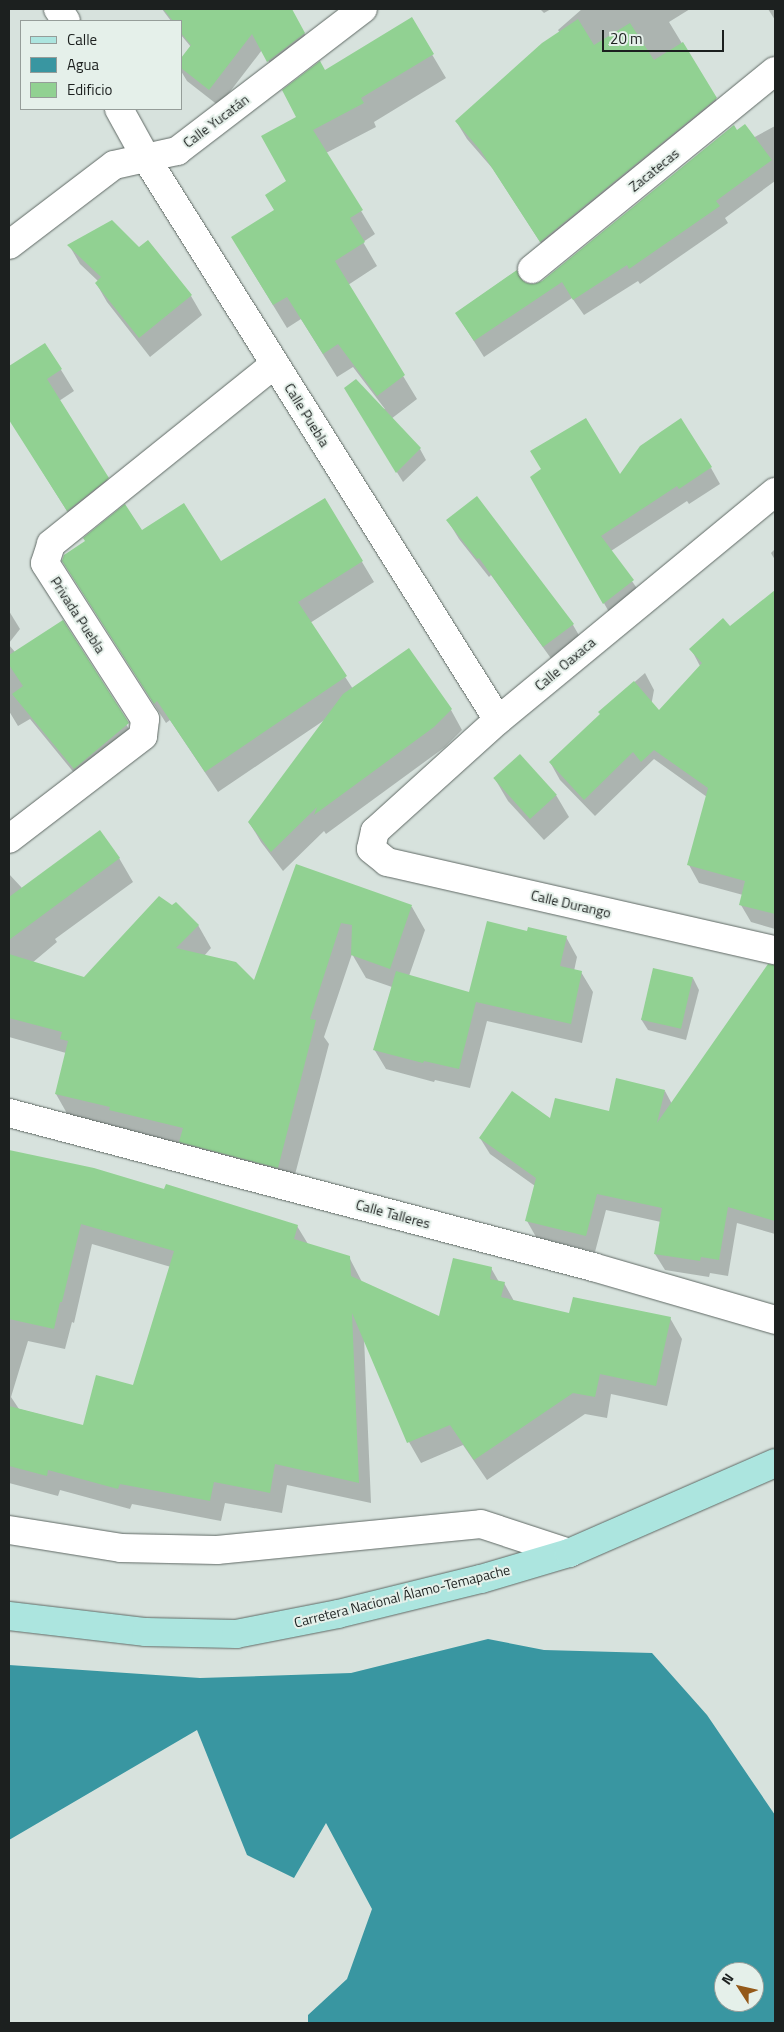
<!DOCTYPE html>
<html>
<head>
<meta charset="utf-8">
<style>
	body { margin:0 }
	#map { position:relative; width:784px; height:2032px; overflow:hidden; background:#d7e2dd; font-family:"Titillium Web",sans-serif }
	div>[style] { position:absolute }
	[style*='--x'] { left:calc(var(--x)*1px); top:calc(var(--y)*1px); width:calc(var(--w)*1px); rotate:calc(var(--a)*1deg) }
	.water>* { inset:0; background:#3996a1 }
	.shadow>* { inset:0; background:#0003 }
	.building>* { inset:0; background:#91d192; transform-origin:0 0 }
	.roads { filter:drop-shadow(0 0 1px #606965) drop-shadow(0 0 1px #606965) }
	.minor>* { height:28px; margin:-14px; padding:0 14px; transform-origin:14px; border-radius:14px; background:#fff }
	.major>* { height:28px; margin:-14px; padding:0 14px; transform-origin:14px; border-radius:14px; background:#ace5df }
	span { translate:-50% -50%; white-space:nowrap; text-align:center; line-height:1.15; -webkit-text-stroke:4px #e5f0ea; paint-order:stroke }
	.street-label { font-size:14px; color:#1c201f }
	.frame { position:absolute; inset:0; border:10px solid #1c201f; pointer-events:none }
	.legend { position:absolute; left:20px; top:20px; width:162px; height:90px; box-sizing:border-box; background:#e5f0ea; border:1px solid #959d99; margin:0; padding:6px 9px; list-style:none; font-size:15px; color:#1c201f }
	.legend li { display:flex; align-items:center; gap:10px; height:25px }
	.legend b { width:25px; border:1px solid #959d99 }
	.north { position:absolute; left:714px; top:1962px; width:50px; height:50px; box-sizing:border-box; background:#e5f0ea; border:1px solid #959d99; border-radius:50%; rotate:305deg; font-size:14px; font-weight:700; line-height:20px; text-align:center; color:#1c201f }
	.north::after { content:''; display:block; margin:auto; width:18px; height:22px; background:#945919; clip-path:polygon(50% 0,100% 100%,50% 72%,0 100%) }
	.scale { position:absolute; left:602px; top:30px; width:122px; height:22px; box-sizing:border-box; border:2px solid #1c201f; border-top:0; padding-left:6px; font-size:15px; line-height:18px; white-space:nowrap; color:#1c201f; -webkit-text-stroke:4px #e5f0ea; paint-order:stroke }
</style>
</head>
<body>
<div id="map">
	<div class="water">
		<i style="clip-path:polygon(evenodd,488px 1639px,544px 1650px,652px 1653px,707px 1715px,775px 1815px,775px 2023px,308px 2023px,308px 2015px,347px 1979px,372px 1909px,326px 1823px,294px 1878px,247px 1855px,197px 1730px,9px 1840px,9px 1665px,200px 1678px,351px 1673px,488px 1639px,724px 1972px,754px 1972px,754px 2002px,724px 2002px,724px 1972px)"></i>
	</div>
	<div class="shadow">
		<i style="clip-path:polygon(162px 9px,291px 9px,314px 51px,278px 78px,262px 50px,219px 106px,187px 81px,181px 71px,181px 60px,191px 47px,181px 35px,181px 21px,171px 21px)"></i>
		<i style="clip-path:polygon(540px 9px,551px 9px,544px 13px)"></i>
		<i style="clip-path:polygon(582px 9px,690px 9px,669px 22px,726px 116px,551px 259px,493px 169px,467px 139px,456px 121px,560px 33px,558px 30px)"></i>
		<i style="clip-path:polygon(768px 9px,775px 9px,775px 20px)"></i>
		<i style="clip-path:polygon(411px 19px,446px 78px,374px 122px,376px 127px,326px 153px,375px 234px,363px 242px,377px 266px,348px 285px,417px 399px,391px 419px,420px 449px,426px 460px,403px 482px,352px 400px,385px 409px,353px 367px,337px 377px,301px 319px,287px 328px,246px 261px,276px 210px,288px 182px,298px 117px,325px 71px)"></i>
		<i style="clip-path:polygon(775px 126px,775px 181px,725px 218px,728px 223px,640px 284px,638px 281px,584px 315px,572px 298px,484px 357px,456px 313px,516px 271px,523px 282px,534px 286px,543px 282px,736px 132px,753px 138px)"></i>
		<i style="clip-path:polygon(148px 241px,191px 296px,202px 315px,150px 357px,107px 302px,96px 283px,98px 281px,80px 264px,69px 245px,139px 248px)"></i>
		<i style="clip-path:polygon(45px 344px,74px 391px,59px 401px,120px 500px,80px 532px,9px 418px,9px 414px,16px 410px,9px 398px,9px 367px)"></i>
		<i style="clip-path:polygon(711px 468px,720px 484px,689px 504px,687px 501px,611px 551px,643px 597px,613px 619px,532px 477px,620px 477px)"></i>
		<i style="clip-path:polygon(477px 498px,573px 625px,584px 644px,555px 664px,491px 575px,489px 577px,459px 539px,448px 521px)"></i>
		<i style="clip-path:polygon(325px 500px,374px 582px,310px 623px,353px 689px,451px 710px,462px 730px,445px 747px,326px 834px,324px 831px,283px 871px,261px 842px,249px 822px,326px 719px,218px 792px,170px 720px,166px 723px,76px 582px,141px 532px,221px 563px)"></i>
		<i style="clip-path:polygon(775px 549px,775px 560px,771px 553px)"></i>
		<i style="clip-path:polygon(775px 591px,775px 741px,669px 731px,700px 666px,691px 649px,730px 628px)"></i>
		<i style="clip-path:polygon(9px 611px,20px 629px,9px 643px)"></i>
		<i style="clip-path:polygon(63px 622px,137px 742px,84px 785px,30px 719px,18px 726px,9px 711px,9px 645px,15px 652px)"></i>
		<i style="clip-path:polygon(645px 673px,654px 690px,645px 739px,775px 774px,775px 929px,751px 922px,741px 905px,743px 895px,699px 883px,689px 865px,707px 797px,654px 759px,595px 816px,560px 780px,550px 762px,601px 715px,600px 712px)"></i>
		<i style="clip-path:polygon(495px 779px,556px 795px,569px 817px,544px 840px,508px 801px)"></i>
		<i style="clip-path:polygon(119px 858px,133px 882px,55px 939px,57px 942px,32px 963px,84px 979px,198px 925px,211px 948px,204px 956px,255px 982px,297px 866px,412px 907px,425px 930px,409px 976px,470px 994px,528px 933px,566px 937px,577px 957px,574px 971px,581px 972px,593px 992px,582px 1043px,487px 1021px,470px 1088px,435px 1080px,434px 1082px,386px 1069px,374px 1049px,392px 987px,366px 978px,352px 954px,324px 1037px,329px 1044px,291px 1190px,69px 1117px,56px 1094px,66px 1053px,9px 1037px,9px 874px,22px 888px)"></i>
		<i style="clip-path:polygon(693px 978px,699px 990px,686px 1040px,648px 1030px,641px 1019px)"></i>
		<i style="clip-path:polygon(770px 992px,775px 993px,775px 1234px,737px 1223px,728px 1276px,710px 1273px,709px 1277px,665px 1270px,655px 1254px,661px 1222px,606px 1210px,595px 1252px,536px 1237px,527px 1221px,535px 1186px,490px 1154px,480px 1138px,551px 1120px,610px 1113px,665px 1091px,672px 1104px)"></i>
		<i style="clip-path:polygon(evenodd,9px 1152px,297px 1226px,308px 1244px,349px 1257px,362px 1282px,440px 1318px,491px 1268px,499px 1282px,504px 1283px,514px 1301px,570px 1315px,670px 1318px,682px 1339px,667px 1406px,611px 1394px,607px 1418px,585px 1414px,487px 1480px,463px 1445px,421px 1463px,409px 1442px,364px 1337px,371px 1503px,287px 1485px,282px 1513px,225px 1503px,221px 1521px,132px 1504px,130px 1509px,60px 1490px,58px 1496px,9px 1483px,9px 1152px,92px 1244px,171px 1267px,134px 1386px,84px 1426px,19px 1409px,11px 1397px,28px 1341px,65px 1349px,72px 1322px,74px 1323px,92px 1244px)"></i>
	</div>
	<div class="building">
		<i style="clip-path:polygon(163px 9px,292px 9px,305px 33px,267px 62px,252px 34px,209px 90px,181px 68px,181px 58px,191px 45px,181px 33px,181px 21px,173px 21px)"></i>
		<i style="clip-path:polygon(412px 17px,434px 54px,361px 98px,364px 103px,313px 130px,363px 210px,350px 218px,365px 242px,335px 261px,405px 375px,377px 396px,338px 344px,323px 354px,287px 297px,273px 305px,231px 237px,274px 210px,265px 195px,286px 181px,261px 136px,296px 117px,282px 90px,320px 61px,325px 70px)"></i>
		<i style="clip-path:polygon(578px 19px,594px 45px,630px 23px,654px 60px,683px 42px,717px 98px,540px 242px,481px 151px,455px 121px,542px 43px)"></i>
		<i style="clip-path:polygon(745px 124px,772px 160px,716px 201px,720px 206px,629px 269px,627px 265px,573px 300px,562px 282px,474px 341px,455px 313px,517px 270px,520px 278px,526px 283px,534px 284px,542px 281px,734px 125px,737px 130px)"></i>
		<i style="clip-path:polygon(112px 220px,139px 247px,148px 240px,192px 295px,139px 338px,95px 283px,101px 277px,67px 245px)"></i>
		<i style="clip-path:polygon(45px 343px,62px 369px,47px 379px,109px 478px,67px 511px,9px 420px,9px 366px)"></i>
		<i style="clip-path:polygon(356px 379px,421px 448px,396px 473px,344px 388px)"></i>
		<i style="clip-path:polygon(586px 418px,620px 474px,640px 446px,681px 418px,712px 467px,679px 489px,677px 486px,601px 536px,634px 580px,603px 604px,530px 477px,541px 469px,530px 451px)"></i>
		<i style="clip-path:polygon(477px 496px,574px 624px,543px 647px,479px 558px,477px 559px,446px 520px)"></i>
		<i style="clip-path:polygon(325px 498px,363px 561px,298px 602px,347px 676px,205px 772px,157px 701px,154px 704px,62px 561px,64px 555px,85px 541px,83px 538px,125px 504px,142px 530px,184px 503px,221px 561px)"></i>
		<i style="clip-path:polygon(775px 590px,775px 914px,739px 905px,745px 881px,687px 865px,708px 788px,654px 750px,641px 762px,633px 752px,584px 800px,549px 762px,600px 714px,598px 712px,634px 681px,659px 710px,702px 663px,689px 649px,723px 618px,730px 626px)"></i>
		<i style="clip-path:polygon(63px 620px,129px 723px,74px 769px,12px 694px,23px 686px,9px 665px,9px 655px)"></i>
		<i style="clip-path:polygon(409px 648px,452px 709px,434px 727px,314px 815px,317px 807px,271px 852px,248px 822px,343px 694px)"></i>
		<i style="left:520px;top:754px;width:55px;height:36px;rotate:48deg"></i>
		<i style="clip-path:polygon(100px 830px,120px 858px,9px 940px,9px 897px)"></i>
		<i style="clip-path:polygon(296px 864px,412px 905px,390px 969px,351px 955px,352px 925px,341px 923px,310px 1019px,316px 1020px,278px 1168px,179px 1142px,183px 1128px,109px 1110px,110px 1107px,55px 1094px,68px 1041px,60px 1039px,62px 1032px,9px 1018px,9px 954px,84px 977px,159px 896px,172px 905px,176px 902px,199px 925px,176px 948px,236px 962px,254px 980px)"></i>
		<i style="clip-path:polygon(487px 921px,527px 931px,528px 927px,567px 936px,560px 966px,582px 971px,571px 1024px,476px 1002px,459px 1069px,424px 1061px,423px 1063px,373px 1050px,396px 971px,469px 992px)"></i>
		<i style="clip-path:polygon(768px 964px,775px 965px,775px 1221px,728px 1207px,719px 1260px,701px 1257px,700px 1261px,654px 1254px,662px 1208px,597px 1194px,586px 1236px,525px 1221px,536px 1178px,479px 1138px,512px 1091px,550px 1118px,555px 1098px,609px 1111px,616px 1078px,665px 1090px,657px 1123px)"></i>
		<i style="left:653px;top:968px;width:41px;height:53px;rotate:13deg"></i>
		<i style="clip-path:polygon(9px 1150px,94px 1168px,164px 1189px,166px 1184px,298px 1225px,294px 1239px,350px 1256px,351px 1276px,439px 1316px,453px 1258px,492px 1267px,490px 1279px,505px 1282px,501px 1297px,569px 1313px,573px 1297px,671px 1317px,656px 1386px,600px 1374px,595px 1397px,573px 1393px,474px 1460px,450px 1425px,407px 1443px,352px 1313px,359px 1483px,275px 1464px,270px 1493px,214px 1482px,210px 1501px,120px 1484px,118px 1489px,48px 1470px,47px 1476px,9px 1466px,9px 1406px,83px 1425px,96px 1375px,133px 1385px,174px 1251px,81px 1224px,62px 1302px,60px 1302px,54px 1329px,9px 1319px)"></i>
	</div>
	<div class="roads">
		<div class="minor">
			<i style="--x:58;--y:9;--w:14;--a:56"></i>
			<i style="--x:119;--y:109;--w:56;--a:61.1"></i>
			<i style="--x:146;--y:158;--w:663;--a:57.94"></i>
			<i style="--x:9;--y:245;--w:132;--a:-37.3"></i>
			<i style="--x:114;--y:165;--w:65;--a:-12.5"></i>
			<i style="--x:177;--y:151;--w:234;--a:-37.4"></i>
			<i style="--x:532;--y:269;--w:313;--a:-39.2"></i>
			<i style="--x:775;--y:492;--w:359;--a:140.5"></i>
			<i style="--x:498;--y:720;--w:166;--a:137.9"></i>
			<i style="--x:375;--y:831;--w:18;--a:103"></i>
			<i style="--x:371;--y:849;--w:21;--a:39"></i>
			<i style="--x:387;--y:862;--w:398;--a:12.8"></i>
			<i style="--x:9;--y:839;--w:169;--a:-37.5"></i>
			<i style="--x:143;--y:736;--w:17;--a:-83"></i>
			<i style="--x:145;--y:719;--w:185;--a:-122.7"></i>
			<i style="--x:45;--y:563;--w:20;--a:-72"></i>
			<i style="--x:51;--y:544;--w:287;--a:-38.8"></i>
			<i style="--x:9;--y:1113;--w:604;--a:14.77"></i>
			<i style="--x:593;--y:1267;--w:190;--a:16.2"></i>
			<i style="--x:9;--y:1530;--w:113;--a:9.1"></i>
			<i style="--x:121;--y:1548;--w:96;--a:1.2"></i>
			<i style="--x:217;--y:1550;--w:265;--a:-5.6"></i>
			<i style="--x:481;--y:1524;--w:93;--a:18.2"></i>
		</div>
		<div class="major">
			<i style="--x:9;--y:1616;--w:138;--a:6.7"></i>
			<i style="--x:146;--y:1632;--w:90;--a:1.3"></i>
			<i style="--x:236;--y:1634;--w:104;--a:-11.1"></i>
			<i style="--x:338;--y:1614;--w:147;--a:-13.8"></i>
			<i style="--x:481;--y:1579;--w:92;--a:-16.5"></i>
			<i style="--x:569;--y:1553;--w:225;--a:-23.6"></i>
		</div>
	</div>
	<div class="street-label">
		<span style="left:216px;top:121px;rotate:-37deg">Calle Yucatán</span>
		<span style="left:654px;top:170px;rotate:-39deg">Zacatecas</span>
		<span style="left:307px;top:415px;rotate:58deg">Calle Puebla</span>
		<span style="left:78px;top:615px;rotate:57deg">Privada Puebla</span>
		<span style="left:565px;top:664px;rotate:-40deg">Calle Oaxaca</span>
		<span style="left:571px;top:904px;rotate:13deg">Calle Durango</span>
		<span style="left:393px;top:1214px;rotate:15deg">Calle Talleres</span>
		<span style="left:402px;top:1596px;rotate:-14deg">Carretera Nacional Álamo-Temapache</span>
	</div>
	<div class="frame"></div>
	<ul class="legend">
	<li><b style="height:6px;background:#ace5df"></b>Calle</li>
	<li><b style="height:14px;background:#3996a1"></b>Agua</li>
	<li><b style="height:14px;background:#91d192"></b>Edificio</li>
	</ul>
	<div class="north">N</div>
	<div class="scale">20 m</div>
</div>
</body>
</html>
